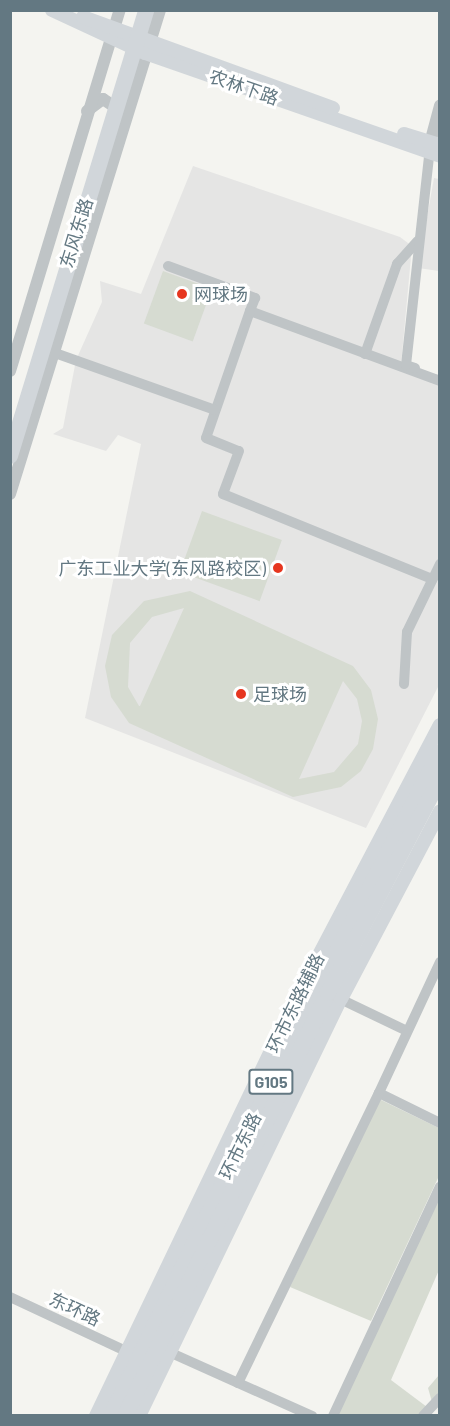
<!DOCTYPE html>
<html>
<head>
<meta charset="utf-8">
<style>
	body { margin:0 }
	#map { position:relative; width:450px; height:1426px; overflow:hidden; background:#f4f4f0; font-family:Barlow,"Noto Sans SC",sans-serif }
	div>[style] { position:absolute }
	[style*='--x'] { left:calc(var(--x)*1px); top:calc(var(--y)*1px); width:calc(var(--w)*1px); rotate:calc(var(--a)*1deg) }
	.built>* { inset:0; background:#e5e5e4 }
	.green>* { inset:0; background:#d6dbd1; transform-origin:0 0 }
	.minor>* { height:10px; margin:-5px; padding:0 5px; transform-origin:5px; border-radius:5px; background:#bfc4c6 }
	.tertiary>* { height:12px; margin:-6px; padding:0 6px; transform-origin:6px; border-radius:6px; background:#bfc4c6 }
	.secondary>* { height:14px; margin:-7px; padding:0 7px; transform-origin:7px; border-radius:7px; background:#d1d6da }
	.trunk>* { height:16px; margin:-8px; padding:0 8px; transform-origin:8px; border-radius:8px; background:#d1d6da }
	.dots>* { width:16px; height:16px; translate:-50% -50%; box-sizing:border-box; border:3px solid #fff; border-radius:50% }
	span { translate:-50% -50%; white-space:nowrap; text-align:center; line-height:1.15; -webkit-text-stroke:6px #fff; paint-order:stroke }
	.shield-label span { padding:2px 4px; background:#fff; border:2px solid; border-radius:4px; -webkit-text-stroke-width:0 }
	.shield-label { font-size:16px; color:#637882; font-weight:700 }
	.street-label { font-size:18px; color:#637882 }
	.poi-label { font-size:18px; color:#637882 }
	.left { translate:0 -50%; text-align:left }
	.right { translate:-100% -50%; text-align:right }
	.frame { position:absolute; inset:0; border:12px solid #637882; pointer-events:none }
</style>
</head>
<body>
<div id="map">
	<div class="built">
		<i style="clip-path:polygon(193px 166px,400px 237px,412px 246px,401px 365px,439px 375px,439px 685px,366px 828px,85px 718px,141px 444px,118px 435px,106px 451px,53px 434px,63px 428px,76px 360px,102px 302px,100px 281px,141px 294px)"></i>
		<i style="clip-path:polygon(434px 178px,439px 179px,439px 271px,418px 268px)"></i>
	</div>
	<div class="green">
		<i style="left:163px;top:271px;width:52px;height:56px;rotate:20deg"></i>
		<i style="left:202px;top:511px;width:85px;height:65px;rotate:20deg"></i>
		<i style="clip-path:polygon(evenodd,190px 591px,353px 666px,371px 690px,378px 719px,373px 749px,361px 771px,341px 787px,293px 797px,129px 723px,111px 697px,105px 666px,112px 635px,144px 601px,190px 591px,184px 608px,140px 706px,139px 706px,128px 687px,130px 643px,152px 617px,184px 608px,190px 591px,343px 681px,357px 699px,362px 721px,358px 744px,334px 772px,299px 779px,343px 681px)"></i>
		<i style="clip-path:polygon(379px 1099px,439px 1128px,439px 1176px,371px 1321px,290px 1287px)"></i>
		<i style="clip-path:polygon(439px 1196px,439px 1270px,391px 1380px,427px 1407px,419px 1415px,336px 1416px)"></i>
		<i style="clip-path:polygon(439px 1375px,439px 1393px,432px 1402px,428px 1388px)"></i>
	</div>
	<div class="minor">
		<i style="--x:168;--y:266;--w:93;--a:20.2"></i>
		<i style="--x:255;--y:298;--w:14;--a:111"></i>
		<i style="--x:250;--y:311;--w:202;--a:20.2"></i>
		<i style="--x:250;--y:311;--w:134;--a:109.1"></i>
		<i style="--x:206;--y:438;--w:35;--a:22"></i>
		<i style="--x:239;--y:451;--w:46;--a:110.4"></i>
		<i style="--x:223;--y:494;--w:226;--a:22.1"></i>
		<i style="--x:55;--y:353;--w:170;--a:19.6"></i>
		<i style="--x:365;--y:354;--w:96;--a:-70.4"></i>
		<i style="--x:397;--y:264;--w:31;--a:-48"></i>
		<i style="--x:415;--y:368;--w:9;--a:-162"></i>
		<i style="--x:406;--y:365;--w:220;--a:-83.7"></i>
		<i style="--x:404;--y:684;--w:52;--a:-86.7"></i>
		<i style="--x:407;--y:632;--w:76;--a:-64.1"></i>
		<i style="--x:440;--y:962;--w:145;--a:115"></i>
		<i style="--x:379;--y:1093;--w:68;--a:26.2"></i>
		<i style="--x:334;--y:996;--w:81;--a:25.6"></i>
		<i style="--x:10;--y:1297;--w:128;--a:25"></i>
		<i style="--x:169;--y:1352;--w:157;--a:24.1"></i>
		<i style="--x:238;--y:1383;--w:322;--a:-64.1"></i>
		<i style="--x:333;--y:1416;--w:253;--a:-65"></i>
		<i style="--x:423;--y:1416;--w:25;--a:-47"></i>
	</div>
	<div class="tertiary">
		<i style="--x:87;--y:111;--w:20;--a:-37"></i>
		<i style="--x:103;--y:99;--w:22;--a:34"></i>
		<i style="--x:430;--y:143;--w:39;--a:-75"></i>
		<i style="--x:10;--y:371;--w:377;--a:-73.1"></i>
		<i style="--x:10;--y:494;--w:507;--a:-72.78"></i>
	</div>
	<div class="secondary">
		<i style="--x:52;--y:10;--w:102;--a:24.8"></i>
		<i style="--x:145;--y:53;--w:312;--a:19.2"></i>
		<i style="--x:83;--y:17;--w:266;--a:20"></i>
		<i style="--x:404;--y:134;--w:38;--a:17"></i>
		<i style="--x:96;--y:1416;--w:465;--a:-64.4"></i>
		<i style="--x:297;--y:997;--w:307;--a:-62.3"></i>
		<i style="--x:139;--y:1416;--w:463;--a:-64.2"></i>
		<i style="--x:341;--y:999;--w:212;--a:-62.2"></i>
	</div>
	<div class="trunk">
		<i style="--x:10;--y:456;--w:466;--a:-73"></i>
		<i style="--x:111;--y:1416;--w:436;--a:-64.3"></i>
		<i style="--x:300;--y:1023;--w:305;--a:-62.7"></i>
		<i style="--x:125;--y:1416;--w:469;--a:-64.4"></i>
		<i style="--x:328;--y:993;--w:242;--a:-62.4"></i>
	</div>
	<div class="dots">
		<i style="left:182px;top:294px;background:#e6361f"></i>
		<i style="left:278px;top:568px;background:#e6361f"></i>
		<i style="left:241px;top:694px;background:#e6361f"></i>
	</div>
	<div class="shield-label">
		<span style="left:271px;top:1082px">G105</span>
	</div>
	<div class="street-label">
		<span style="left:244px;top:87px;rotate:19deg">农林下路</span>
		<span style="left:76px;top:233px;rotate:-73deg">东风东路</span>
		<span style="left:295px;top:1003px;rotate:-64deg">环市东路辅路</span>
		<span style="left:240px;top:1146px;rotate:-64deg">环市东路</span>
		<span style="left:75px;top:1309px;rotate:25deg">东环路</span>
	</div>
	<div class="poi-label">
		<span class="left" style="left:194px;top:294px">网球场</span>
		<span class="right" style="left:266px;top:568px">广东工业大学(东风路校区)</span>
		<span class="left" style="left:253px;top:694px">足球场</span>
	</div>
	<div class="frame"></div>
</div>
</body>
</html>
